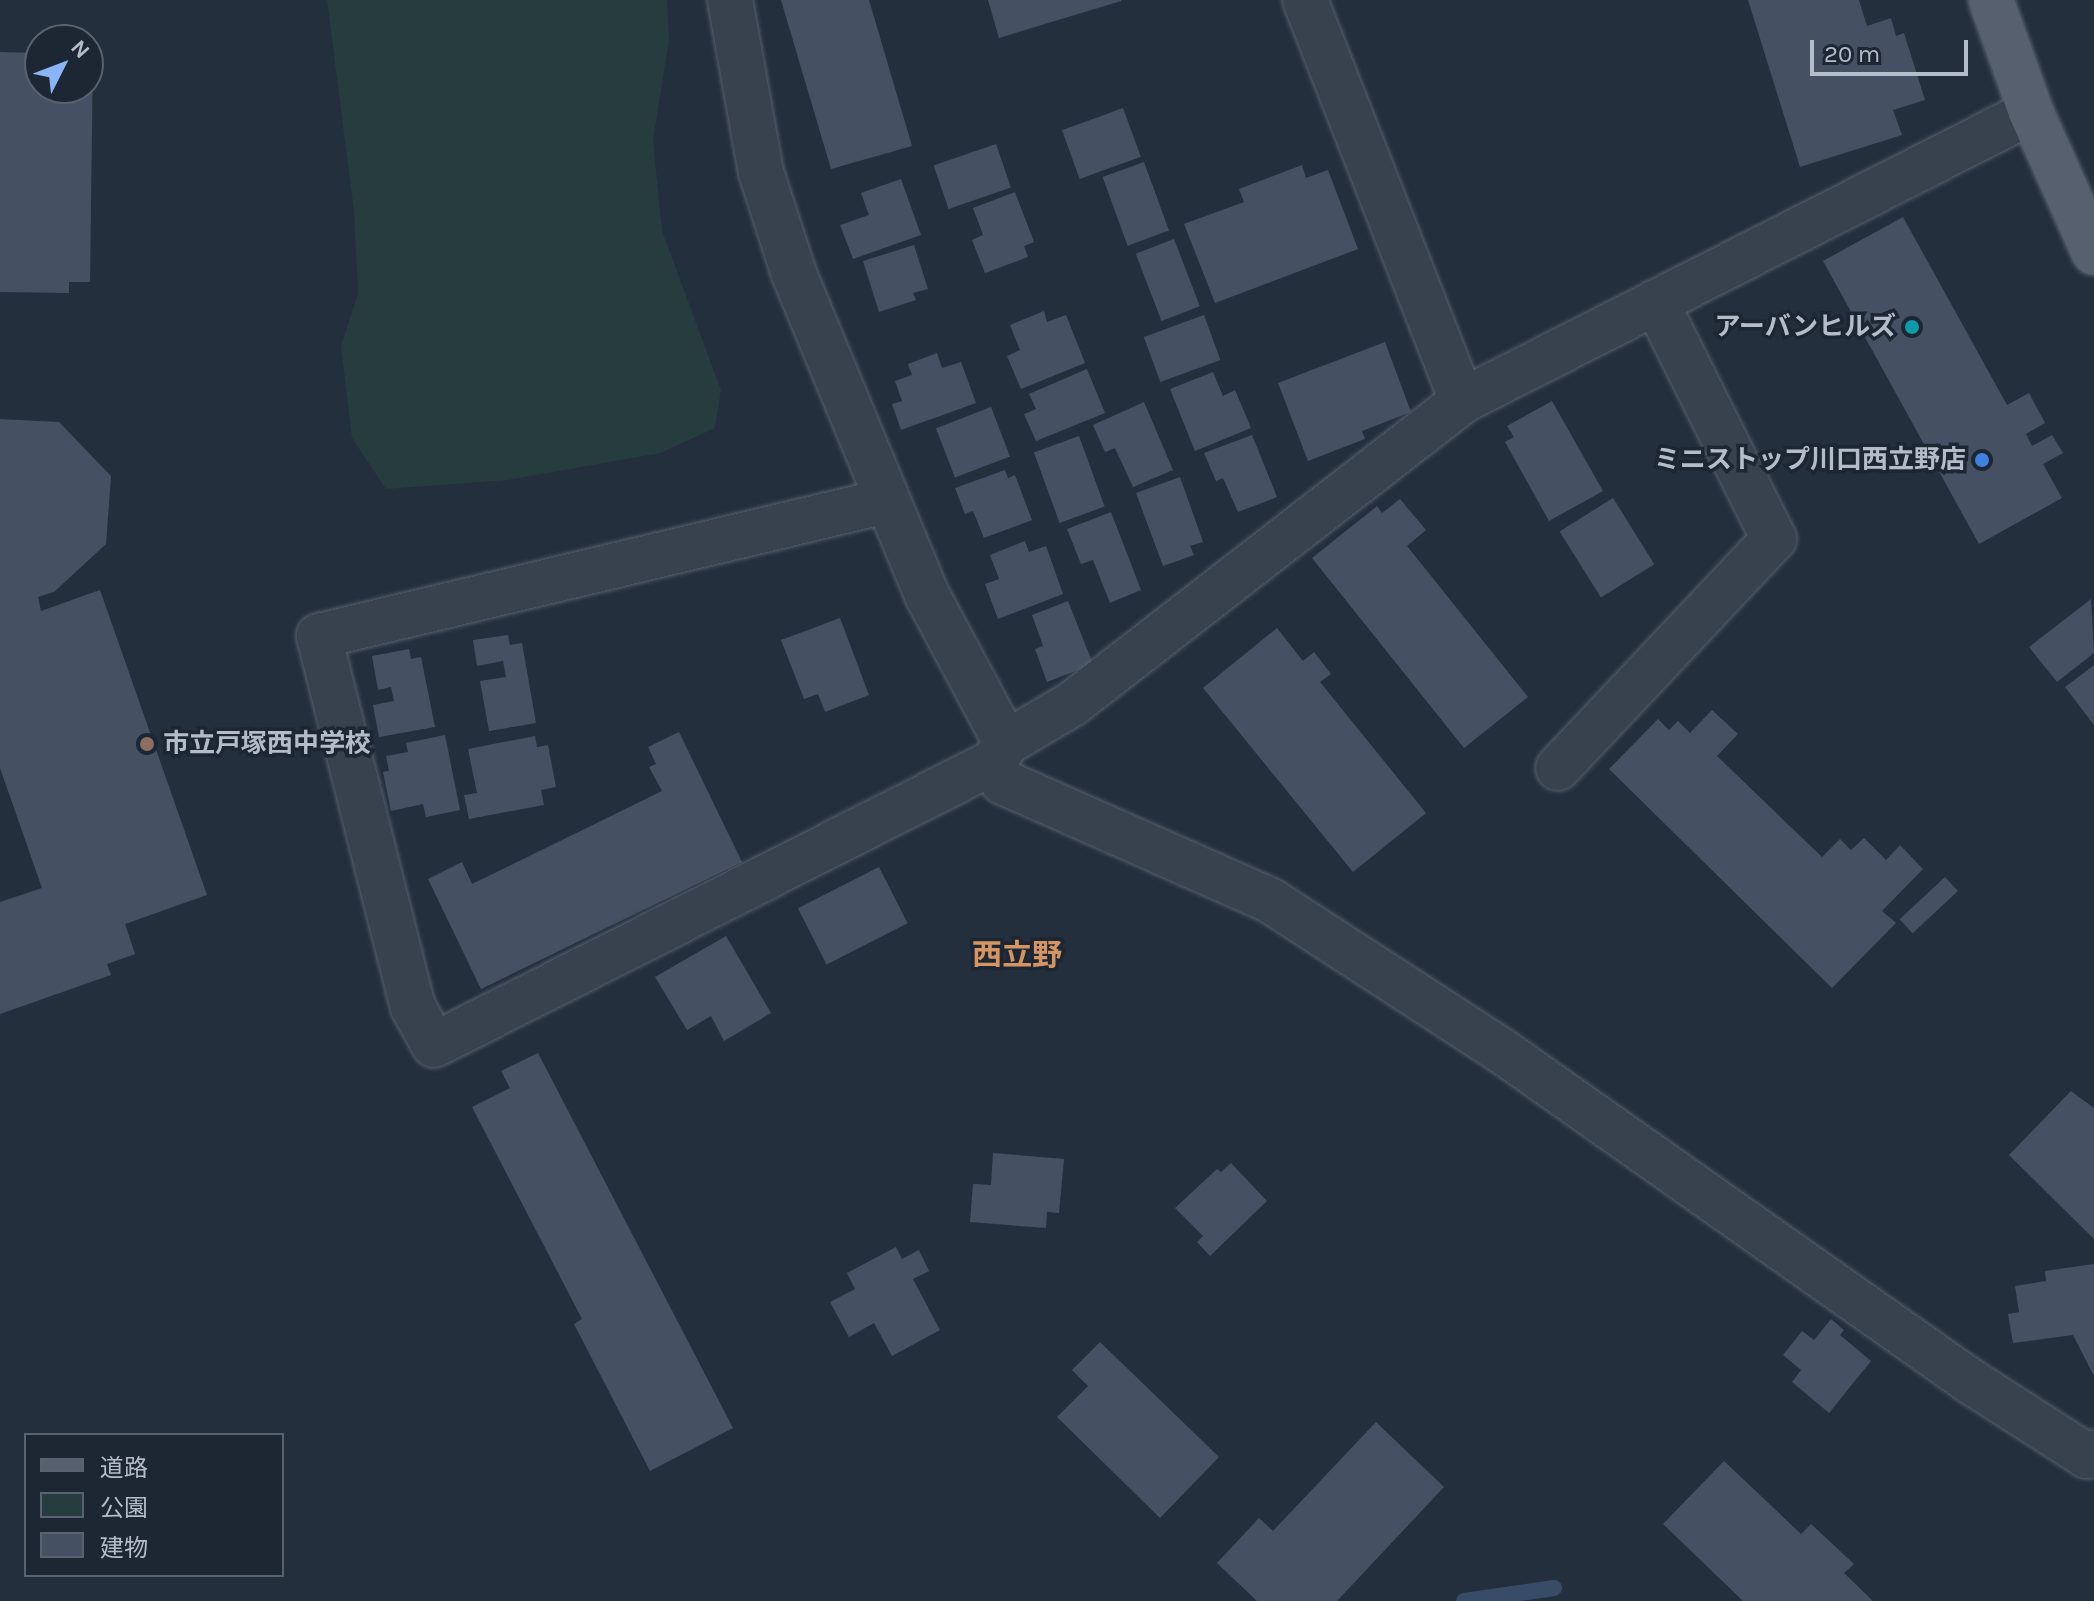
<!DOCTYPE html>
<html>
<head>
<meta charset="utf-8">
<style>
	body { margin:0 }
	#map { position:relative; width:2094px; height:1601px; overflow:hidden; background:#242f3e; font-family:Karla,"Noto Sans JP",sans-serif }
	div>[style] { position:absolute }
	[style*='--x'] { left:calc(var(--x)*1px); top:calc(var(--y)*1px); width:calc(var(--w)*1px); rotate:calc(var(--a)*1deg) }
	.green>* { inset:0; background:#263c3f }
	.stream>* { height:16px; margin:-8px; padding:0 8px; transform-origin:8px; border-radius:8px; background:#394c67 }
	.building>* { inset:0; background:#455162; transform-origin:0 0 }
	.roads { filter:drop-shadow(0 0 2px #565f6c) drop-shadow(0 0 2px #565f6c) }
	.minor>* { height:44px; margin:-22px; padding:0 22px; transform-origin:22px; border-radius:22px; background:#38414e }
	.major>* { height:44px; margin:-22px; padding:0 22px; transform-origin:22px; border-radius:22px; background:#56606e }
	.dots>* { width:22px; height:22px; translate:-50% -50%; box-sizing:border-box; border:4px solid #1d2633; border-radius:50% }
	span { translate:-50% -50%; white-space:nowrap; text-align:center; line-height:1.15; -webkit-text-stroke:7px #1d2633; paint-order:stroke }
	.poi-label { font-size:26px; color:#b4bcc9; font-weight:700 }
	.right { translate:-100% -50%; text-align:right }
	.left { translate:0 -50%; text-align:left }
	.quarter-label { font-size:30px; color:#d59563; font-weight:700 }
	.legend { position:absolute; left:24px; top:1433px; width:260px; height:144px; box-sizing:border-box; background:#1d2633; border:2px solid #59626f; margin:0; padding:10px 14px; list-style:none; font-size:24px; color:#b4bcc9 }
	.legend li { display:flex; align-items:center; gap:16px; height:40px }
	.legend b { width:40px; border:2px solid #59626f }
	.north { position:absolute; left:24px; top:24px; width:80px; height:80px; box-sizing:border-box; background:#1d2633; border:2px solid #59626f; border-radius:50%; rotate:48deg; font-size:22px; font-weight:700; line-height:32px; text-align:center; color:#b4bcc9 }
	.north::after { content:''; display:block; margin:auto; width:28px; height:36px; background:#8ab4f8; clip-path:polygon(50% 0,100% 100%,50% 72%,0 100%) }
	.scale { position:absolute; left:1810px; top:40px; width:158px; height:36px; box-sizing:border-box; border:4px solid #b4bcc9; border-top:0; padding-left:10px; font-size:24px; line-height:28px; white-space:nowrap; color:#b4bcc9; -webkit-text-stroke:6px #1d2633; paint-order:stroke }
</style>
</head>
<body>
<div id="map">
	<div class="green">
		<i style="clip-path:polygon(327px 0,667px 0,669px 40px,653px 140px,662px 231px,721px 390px,715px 428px,660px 453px,508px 480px,386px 489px,352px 438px,341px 346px,358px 294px,354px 211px)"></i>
	</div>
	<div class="stream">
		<i style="--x:1464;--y:1601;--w:91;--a:-8.2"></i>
	</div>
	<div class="building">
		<i style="clip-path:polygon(781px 0,869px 0,912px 146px,831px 169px)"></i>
		<i style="clip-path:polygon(988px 0,1121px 0,1121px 1px,999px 38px)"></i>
		<i style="clip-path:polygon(1748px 0,1859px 0,1867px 26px,1891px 18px,1896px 36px,1904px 33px,1925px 100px,1893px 110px,1902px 135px,1800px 167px)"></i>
		<i style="clip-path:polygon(0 52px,40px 53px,40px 88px,88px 88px,88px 53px,93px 53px,90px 282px,69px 282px,69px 293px,0 292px)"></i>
		<i style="left:1123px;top:108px;width:52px;height:65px;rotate:70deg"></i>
		<i style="left:996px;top:144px;width:46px;height:66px;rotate:71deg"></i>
		<i style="left:1144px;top:162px;width:73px;height:44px;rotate:70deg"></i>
		<i style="clip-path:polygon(1302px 165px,1306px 178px,1328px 170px,1358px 249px,1215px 303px,1184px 224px,1244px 202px,1239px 189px)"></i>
		<i style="clip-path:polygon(901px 179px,921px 235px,853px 259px,840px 225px,869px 215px,861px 193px)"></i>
		<i style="clip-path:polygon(1015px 192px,1034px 242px,1024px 246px,1028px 257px,985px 273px,972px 240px,983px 235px,973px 208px)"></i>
		<i style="clip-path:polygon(1903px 217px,2007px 405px,2029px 393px,2045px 423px,2026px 434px,2032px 446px,2052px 435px,2063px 453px,2043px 464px,2062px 498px,1979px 544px,1823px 261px)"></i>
		<i style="left:1174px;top:239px;width:72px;height:41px;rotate:69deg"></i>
		<i style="clip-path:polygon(914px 245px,928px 289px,913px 293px,916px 300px,879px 312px,863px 261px)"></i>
		<i style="clip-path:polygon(1044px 311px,1047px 322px,1066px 315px,1085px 363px,1021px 389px,1007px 356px,1020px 350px,1010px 325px)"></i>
		<i style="left:1204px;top:315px;width:48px;height:64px;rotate:70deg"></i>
		<i style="clip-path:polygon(1385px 342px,1411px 412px,1362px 431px,1365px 439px,1308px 461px,1278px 383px)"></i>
		<i style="clip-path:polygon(937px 353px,942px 368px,961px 362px,976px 403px,901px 430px,892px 404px,902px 401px,895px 381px,912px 375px,908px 364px)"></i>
		<i style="clip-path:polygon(1087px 369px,1105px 413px,1036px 441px,1024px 414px,1036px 409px,1029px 394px)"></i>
		<i style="clip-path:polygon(1213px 372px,1223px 396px,1235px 390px,1251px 428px,1195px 451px,1170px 389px)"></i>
		<i style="clip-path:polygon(1552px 401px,1603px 491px,1549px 521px,1505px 442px,1514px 437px,1507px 426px)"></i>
		<i style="clip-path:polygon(1144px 402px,1173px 470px,1133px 487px,1115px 448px,1105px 452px,1093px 425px)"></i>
		<i style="left:991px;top:407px;width:53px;height:59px;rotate:69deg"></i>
		<i style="clip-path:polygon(0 419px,59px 422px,111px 476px,106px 544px,54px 592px,38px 597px,41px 611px,100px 590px,207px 895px,125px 924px,135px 954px,107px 964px,111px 975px,0 1014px,0 902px,42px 888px,0 768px)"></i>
		<i style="clip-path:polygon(1252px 435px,1277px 497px,1238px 512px,1223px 478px,1216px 481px,1204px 453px)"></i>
		<i style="left:1079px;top:436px;width:75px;height:48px;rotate:70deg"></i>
		<i style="clip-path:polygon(1005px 470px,1008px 478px,1015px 475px,1032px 520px,984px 538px,973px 511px,965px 514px,955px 488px)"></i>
		<i style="clip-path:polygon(1180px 477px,1203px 542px,1190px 546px,1194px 555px,1163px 566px,1136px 493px)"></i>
		<i style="left:1613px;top:498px;width:78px;height:63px;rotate:58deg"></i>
		<i style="clip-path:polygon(1400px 499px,1426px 530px,1407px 546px,1528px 697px,1464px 748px,1312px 558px,1377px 506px,1382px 513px)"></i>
		<i style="clip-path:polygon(1111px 512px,1141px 590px,1110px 603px,1093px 560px,1081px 564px,1067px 529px)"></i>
		<i style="clip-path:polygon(1025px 541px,1029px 552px,1046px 546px,1063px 594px,998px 619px,985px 584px,999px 579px,990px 555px)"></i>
		<i style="clip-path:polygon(2091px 599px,2094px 653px,2057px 682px,2029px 647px)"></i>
		<i style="clip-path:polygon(1068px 601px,1093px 664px,1047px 682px,1035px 649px,1043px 646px,1032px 615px)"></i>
		<i style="clip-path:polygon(840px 618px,869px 695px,825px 712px,818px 694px,804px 699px,781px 640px)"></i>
		<i style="clip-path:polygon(1277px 628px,1303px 661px,1314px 652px,1331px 674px,1320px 682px,1426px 813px,1353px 872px,1203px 688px)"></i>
		<i style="clip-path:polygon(508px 635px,510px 645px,522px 643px,536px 723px,489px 731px,480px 681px,506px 677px,503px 661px,477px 666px,473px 640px)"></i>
		<i style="clip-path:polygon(409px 649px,411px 659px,421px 657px,435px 727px,379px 737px,373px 705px,394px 701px,391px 687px,378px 690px,372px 656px)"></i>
		<i style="clip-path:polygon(2094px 665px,2094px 725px,2065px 687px)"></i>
		<i style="clip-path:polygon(1712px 710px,1738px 734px,1717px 756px,1822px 857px,1840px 839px,1851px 850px,1864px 838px,1886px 860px,1900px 845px,1923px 869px,1882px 911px,1896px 923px,1832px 988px,1609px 769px,1658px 719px,1669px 730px,1678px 721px,1690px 733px)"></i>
		<i style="clip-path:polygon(679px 732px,742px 862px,481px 989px,428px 879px,462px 862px,472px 884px,662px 791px,649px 767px,656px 764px,648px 747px)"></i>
		<i style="clip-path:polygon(445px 735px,460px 810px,426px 817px,423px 804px,391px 811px,383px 772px,389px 771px,386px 756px,408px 752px,406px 743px)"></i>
		<i style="clip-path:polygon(535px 736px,537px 747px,548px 745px,556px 787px,541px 790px,544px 805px,469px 819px,464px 795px,477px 793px,468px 749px)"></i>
		<i style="left:879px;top:867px;width:63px;height:91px;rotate:63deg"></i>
		<i style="left:1945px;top:877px;width:19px;height:62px;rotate:47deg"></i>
		<i style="clip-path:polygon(726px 936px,771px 1013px,724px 1041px,711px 1016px,687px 1030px,655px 977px)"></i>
		<i style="clip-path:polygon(538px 1053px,733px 1428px,650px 1471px,574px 1324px,582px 1319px,472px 1107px,510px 1088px,501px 1071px)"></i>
		<i style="clip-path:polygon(2071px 1091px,2094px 1108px,2094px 1239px,2009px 1155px)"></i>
		<i style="clip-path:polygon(993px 1153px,1064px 1159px,1059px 1213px,1047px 1212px,1046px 1228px,970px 1222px,973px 1184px,991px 1185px)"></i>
		<i style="clip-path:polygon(1231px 1163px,1267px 1201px,1210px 1256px,1197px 1242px,1203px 1236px,1175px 1208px,1217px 1169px,1221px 1172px)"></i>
		<i style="clip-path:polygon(896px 1247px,902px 1259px,919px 1250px,929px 1271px,913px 1279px,940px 1330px,892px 1356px,874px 1323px,849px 1337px,830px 1302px,855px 1289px,847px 1273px)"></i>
		<i style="clip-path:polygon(2094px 1264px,2094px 1376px,2073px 1335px,2013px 1343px,2008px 1314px,2019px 1312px,2015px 1286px,2046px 1281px,2045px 1271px)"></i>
		<i style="clip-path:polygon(1831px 1319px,1844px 1330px,1840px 1335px,1871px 1361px,1829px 1413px,1792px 1382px,1801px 1370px,1783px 1355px,1802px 1331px,1814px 1340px)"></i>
		<i style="clip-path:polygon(1100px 1342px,1219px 1457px,1160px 1518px,1057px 1417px,1088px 1386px,1072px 1370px)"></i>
		<i style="clip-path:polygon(1376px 1422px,1444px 1487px,1337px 1601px,1257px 1601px,1217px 1563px,1259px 1518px,1273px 1531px)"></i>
		<i style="clip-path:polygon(1724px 1461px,1801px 1534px,1811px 1524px,1854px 1564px,1844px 1573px,1873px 1601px,1743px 1601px,1663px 1524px)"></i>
	</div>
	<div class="roads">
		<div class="minor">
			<i style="--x:730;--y:0;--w:175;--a:79.8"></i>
			<i style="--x:761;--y:172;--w:107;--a:72.1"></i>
			<i style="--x:794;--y:274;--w:347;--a:67.5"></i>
			<i style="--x:927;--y:595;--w:168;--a:61.9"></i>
			<i style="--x:1006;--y:743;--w:22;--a:122"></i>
			<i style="--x:994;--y:762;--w:22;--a:66"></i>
			<i style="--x:1003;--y:782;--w:293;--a:23.9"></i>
			<i style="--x:1271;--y:901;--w:275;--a:33"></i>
			<i style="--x:1502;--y:1051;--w:573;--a:35.19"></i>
			<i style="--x:1970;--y:1381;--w:139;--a:32.7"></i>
			<i style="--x:2087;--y:1456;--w:8;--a:-23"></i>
			<i style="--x:1305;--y:0;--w:431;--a:68.6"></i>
			<i style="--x:886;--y:501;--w:583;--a:166.61"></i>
			<i style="--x:319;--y:636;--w:383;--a:75.8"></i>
			<i style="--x:413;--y:1007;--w:43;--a:61.1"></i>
			<i style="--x:434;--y:1045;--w:627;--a:-26.81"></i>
			<i style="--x:1006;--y:743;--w:77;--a:-30.6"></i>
			<i style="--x:1072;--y:704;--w:494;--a:-37.8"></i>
			<i style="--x:1462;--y:401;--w:638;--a:-26.93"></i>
			<i style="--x:1558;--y:768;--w:315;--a:-46.7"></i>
			<i style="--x:1774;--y:539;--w:265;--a:-116.5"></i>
		</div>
		<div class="major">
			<i style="--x:1991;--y:0;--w:119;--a:70.3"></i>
			<i style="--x:2031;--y:112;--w:154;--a:65.9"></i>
		</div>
	</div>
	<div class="dots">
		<i style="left:1912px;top:327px;background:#0f9aa8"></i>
		<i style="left:1982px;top:460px;background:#3f7fe0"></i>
		<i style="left:147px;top:744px;background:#8d6e63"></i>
	</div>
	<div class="poi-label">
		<span class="right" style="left:1896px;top:327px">アーバンヒルズ</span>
		<span class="right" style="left:1966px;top:460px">ミニストップ川口西立野店</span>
		<span class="left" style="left:163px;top:744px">市立戸塚西中学校</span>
	</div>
	<div class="quarter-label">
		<span style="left:1017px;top:955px">西立野</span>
	</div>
	<ul class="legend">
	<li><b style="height:10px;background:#56606e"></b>道路</li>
	<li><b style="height:22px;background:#263c3f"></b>公園</li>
	<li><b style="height:22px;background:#455162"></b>建物</li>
	</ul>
	<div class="north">N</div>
	<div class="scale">20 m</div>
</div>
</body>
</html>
